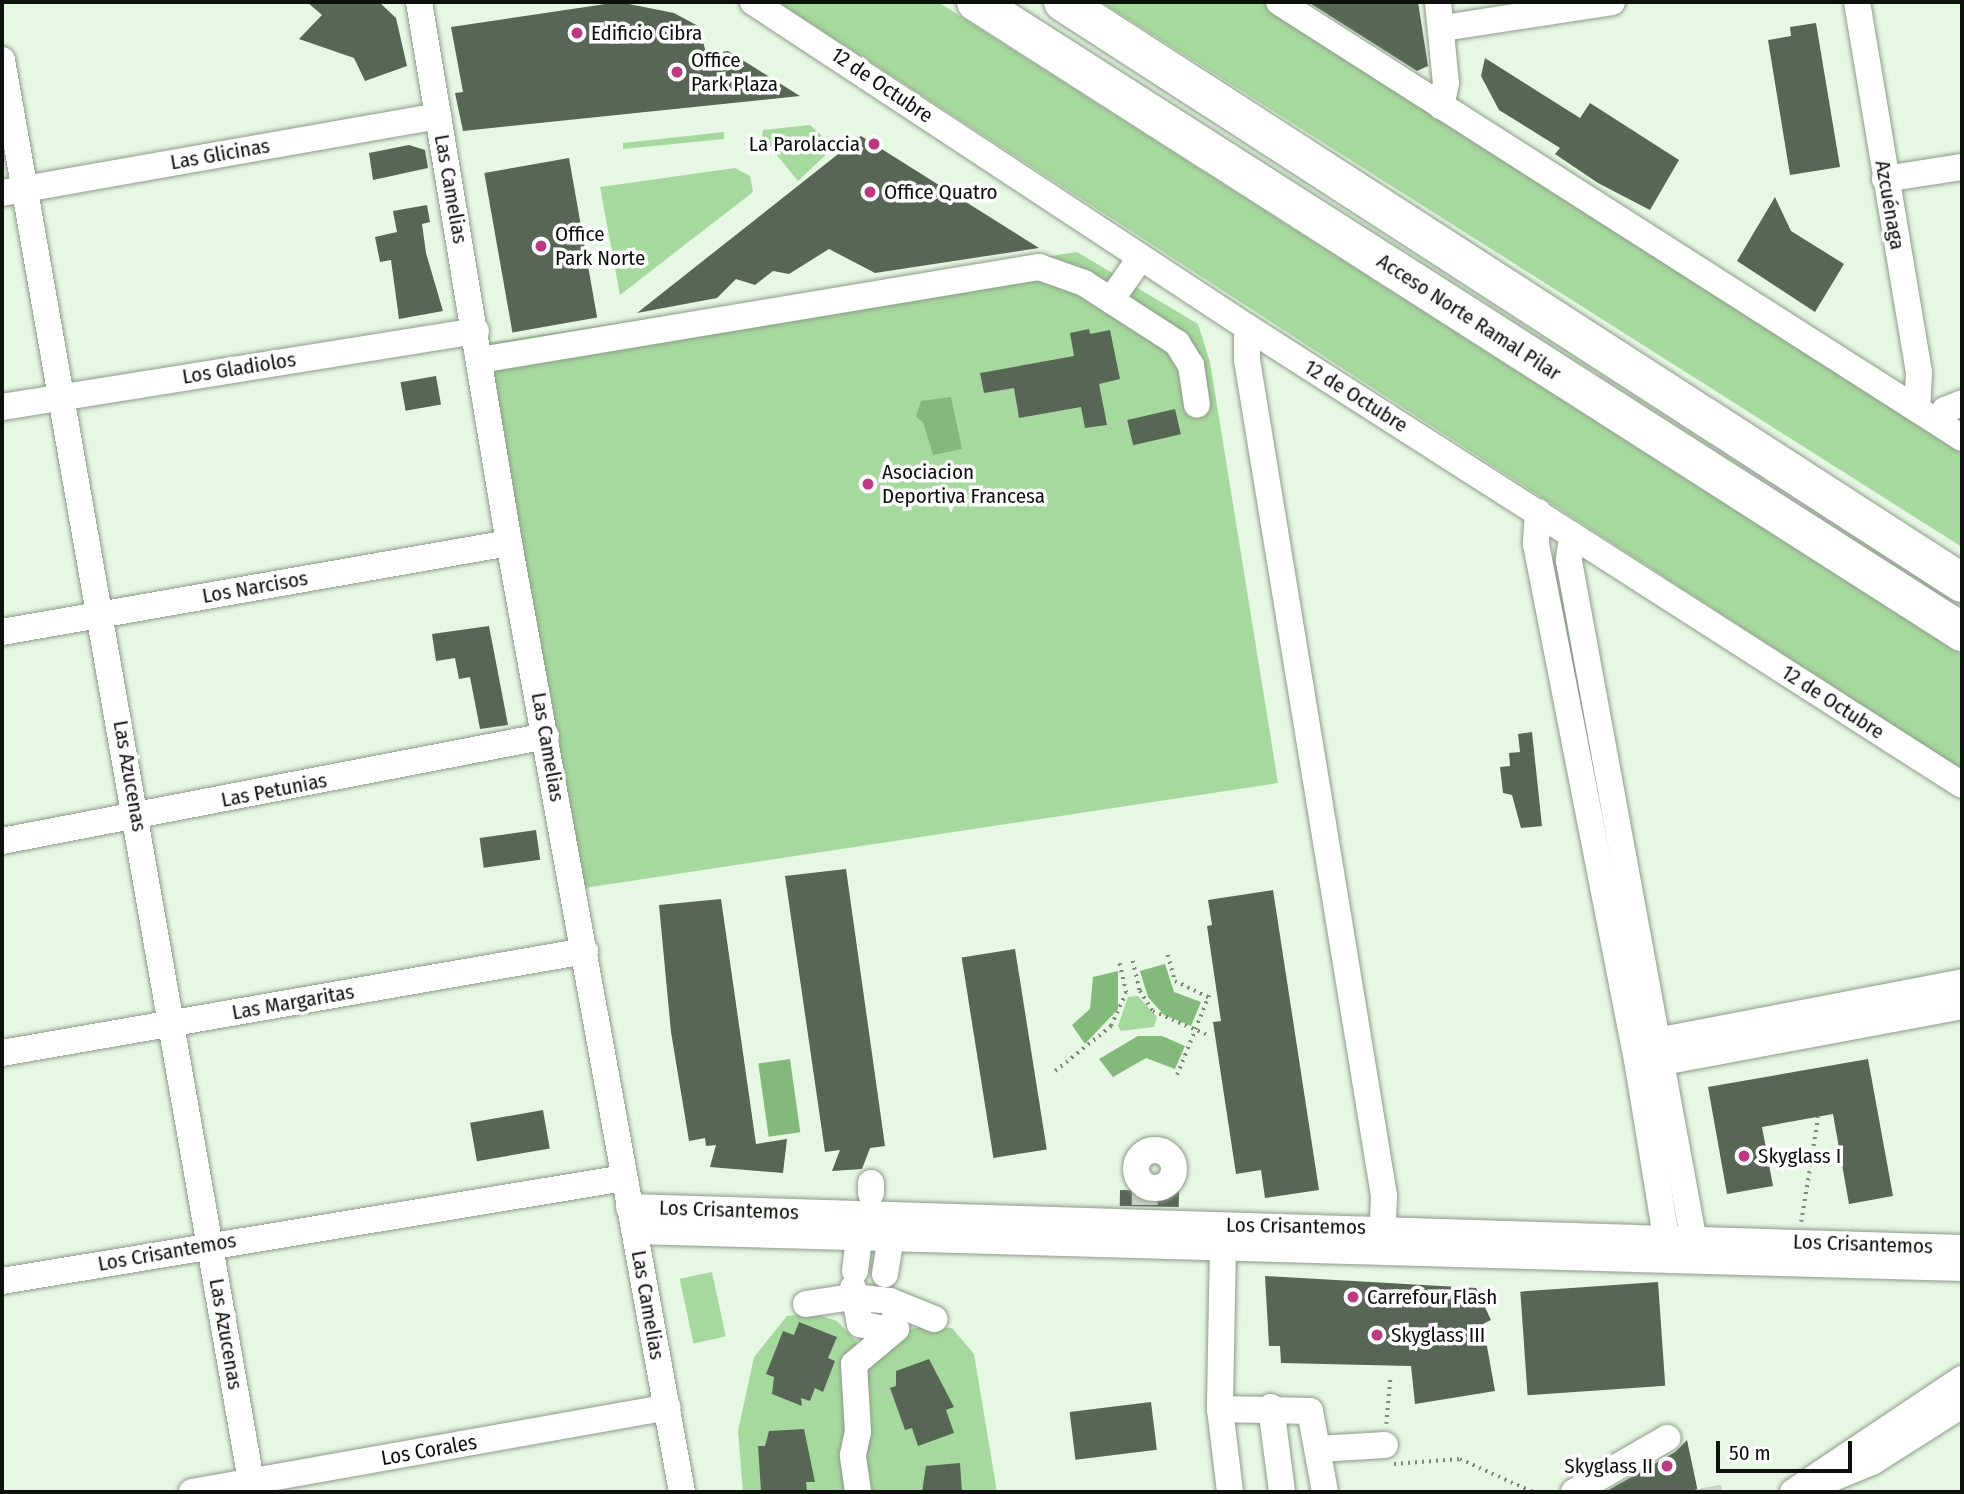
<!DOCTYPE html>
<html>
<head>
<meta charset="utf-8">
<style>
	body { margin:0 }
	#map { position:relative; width:1964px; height:1494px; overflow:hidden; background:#e6f7e3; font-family:"Fira Sans Condensed",sans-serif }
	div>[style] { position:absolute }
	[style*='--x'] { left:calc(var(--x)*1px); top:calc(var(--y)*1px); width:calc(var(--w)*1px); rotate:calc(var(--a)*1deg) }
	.green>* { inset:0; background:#a6d99d; transform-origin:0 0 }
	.water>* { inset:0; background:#83b97a; transform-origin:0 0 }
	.building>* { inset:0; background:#586655; transform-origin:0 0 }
	.minor-tunnel>* { height:26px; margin-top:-13px; transform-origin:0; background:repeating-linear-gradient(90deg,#c5d4c3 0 26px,transparent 0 39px) }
	.path>* { height:3.5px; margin-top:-1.75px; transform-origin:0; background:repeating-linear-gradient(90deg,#7d887b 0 2px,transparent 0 7px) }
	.roads { filter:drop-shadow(0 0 2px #8c9b89) drop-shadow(0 0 2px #8c9b89) }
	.minor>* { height:26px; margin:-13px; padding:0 13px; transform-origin:13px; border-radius:13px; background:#fff }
	.minor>.ring { margin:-13px; padding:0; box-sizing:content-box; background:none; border:26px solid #fff; border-radius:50% }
	.highway>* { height:38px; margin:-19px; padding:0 19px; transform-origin:19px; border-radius:19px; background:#fff }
	.dots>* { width:19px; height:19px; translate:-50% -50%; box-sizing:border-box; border:4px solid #fefefe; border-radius:50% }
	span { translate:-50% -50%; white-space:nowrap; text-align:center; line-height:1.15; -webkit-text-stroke:7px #fefefe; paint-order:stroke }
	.poi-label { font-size:21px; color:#0c110b }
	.left { translate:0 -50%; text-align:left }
	.right { translate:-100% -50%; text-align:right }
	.street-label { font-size:21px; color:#0c110b }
	.frame { position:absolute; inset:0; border:4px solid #0c110b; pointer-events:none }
	.scale { position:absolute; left:1716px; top:1441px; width:136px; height:32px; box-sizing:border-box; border:4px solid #0c110b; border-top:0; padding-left:9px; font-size:21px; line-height:24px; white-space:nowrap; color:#0c110b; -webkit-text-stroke:5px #fefefe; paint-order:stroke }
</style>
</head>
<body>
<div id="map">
	<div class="green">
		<i style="clip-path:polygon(778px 2px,938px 2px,1962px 655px,1962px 770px)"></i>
		<i style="clip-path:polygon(1101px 2px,1265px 2px,1962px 454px,1962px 547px)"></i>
		<i style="clip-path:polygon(810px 125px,834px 147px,798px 181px,762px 137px,763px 130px)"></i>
		<i style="clip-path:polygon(724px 132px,724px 139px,623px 149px,623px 143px)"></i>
		<i style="clip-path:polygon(735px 168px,750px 176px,753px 192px,620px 295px,600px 187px)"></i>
		<i style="clip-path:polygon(1077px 252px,1198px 324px,1210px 362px,1278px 783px,584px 888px,482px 344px)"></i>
		<i style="clip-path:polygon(1138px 996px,1157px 1017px,1154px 1027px,1121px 1031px,1118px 1026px,1128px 997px)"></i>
		<i style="left:712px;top:1272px;width:66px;height:33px;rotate:78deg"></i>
		<i style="clip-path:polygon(812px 1313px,837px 1321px,857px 1342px,859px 1492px,743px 1492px,738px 1431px,754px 1357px,787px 1316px)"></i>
		<i style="clip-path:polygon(922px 1326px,952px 1328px,974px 1354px,997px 1492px,872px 1492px,866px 1455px,871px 1412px,866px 1373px,878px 1348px,894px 1334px)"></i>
	</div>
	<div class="water">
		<i style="clip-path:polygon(951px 397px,962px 449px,933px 455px,923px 422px,916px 417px,921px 401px)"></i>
		<i style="clip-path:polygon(1165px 964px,1174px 992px,1201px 1002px,1191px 1026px,1164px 1015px,1148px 997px,1140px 971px)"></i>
		<i style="clip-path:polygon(1118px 971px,1118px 1009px,1085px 1044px,1072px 1025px,1090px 1009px,1093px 977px)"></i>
		<i style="clip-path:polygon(1138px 1036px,1162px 1036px,1185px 1046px,1175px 1069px,1146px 1058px,1113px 1077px,1099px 1059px)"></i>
		<i style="left:790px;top:1059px;width:74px;height:32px;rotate:82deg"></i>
	</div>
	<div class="building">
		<i style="clip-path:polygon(307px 2px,379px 2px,396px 18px,407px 66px,365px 81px,354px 58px,299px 39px,322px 15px)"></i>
		<i style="clip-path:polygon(619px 2px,674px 13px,700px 27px,706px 54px,728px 51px,800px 96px,463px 131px,455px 93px,463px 92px,451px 27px)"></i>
		<i style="clip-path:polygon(1308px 2px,1418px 2px,1428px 66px,1417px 71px)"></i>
		<i style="clip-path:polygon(1816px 23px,1840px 167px,1790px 175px,1768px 40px,1791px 36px,1790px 27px)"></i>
		<i style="clip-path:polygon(1485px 58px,1580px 118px,1590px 103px,1679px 160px,1650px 210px,1598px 183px,1555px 154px,1560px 148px,1499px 110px,1481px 76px)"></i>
		<i style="clip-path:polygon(861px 136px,1039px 248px,875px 273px,829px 249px,789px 274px,773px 271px,755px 285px,736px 279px,717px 298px,637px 313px)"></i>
		<i style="clip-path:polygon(409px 145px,425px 150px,428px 168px,373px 180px,369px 153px)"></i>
		<i style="left:569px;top:158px;width:162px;height:86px;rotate:80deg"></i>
		<i style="clip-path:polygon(1775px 197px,1791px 231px,1844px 264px,1815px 312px,1737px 261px)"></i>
		<i style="clip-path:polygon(427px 205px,430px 222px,422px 224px,426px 253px,443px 311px,399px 319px,391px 260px,380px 262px,375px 237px,397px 232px,393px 211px)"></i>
		<i style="clip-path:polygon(1089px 329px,1090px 334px,1110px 330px,1120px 379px,1099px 384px,1107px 425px,1085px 428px,1081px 407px,1019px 418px,1014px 388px,984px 393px,980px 373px,1074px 356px,1070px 333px)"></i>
		<i style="left:436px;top:376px;width:29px;height:36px;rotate:80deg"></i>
		<i style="left:1175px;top:409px;width:26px;height:49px;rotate:77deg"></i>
		<i style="clip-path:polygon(489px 626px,508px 725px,480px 729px,470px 677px,459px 679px,455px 658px,436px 661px,432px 634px)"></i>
		<i style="clip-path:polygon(1532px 732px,1542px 826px,1521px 828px,1512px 795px,1503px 793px,1500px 767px,1510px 766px,1509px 753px,1520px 752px,1518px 734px)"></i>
		<i style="left:536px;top:830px;width:30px;height:57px;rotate:82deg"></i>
		<i style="clip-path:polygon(846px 869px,885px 1146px,870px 1148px,862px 1169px,832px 1171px,840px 1150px,825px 1152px,785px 876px)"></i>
		<i style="clip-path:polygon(1273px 890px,1319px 1190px,1265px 1198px,1261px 1170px,1236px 1174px,1213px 1022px,1221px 1021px,1207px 926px,1212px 925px,1208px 900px)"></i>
		<i style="clip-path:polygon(721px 899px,756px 1144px,787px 1139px,783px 1173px,710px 1167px,716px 1145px,706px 1146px,705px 1138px,689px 1141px,671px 1032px,659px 905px)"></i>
		<i style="left:1015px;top:949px;width:203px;height:54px;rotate:81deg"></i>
		<i style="clip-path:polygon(1868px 1059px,1893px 1196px,1849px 1204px,1833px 1114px,1762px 1127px,1773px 1186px,1727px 1194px,1708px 1087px)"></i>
		<i style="left:543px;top:1110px;width:39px;height:74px;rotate:80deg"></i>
		<i style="left:1120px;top:1190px;width:59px;height:16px;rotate:1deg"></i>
		<i style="clip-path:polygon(1265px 1276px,1476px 1288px,1491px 1320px,1483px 1324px,1495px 1391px,1415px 1404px,1411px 1366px,1281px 1363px,1280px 1346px,1269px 1346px)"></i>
		<i style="left:1658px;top:1282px;width:104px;height:138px;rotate:86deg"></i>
		<i style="clip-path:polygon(799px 1322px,837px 1337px,828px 1358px,835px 1361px,823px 1392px,815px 1388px,810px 1401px,801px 1398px,802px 1406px,772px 1394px,774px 1377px,766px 1374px,783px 1331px,794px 1335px)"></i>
		<i style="clip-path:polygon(929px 1359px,954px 1407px,946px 1410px,954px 1433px,918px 1446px,912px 1428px,905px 1430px,890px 1388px,896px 1386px,896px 1371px)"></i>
		<i style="left:1151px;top:1402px;width:48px;height:82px;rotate:83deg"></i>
		<i style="clip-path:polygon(804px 1429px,815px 1482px,806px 1482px,807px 1492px,761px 1491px,758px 1446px,765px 1446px,769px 1431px)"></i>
		<i style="clip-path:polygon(1687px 1440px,1698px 1492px,1605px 1492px,1675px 1452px)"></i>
		<i style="clip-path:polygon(960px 1463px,962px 1492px,922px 1492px,926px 1466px)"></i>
	</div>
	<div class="minor-tunnel">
		<i style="--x:1144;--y:1244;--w:59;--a:-89"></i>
		<i style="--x:1708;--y:1487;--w:5;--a:79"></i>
	</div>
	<div class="path">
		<i style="--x:1168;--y:955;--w:27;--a:75"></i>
		<i style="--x:1175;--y:981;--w:37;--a:26"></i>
		<i style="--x:1133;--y:961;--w:31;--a:77"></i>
		<i style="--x:1140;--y:991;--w:24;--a:57"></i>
		<i style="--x:1153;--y:1011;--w:62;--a:23.7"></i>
		<i style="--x:1055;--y:1071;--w:72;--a:-38.8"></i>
		<i style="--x:1111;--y:1026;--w:36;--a:-66"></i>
		<i style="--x:1126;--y:993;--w:31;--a:-103"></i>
		<i style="--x:1177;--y:1075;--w:86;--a:-68.2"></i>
		<i style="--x:1801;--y:1222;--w:106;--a:-80.8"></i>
		<i style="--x:1386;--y:1424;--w:44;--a:-84.8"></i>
		<i style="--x:1394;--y:1464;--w:66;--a:-4.3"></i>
		<i style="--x:1460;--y:1459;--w:80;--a:24.3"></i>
	</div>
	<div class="roads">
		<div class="minor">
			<i style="--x:419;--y:2;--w:548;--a:80.55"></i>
			<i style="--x:509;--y:543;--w:965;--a:79.67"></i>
			<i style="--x:753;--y:2;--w:591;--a:33.34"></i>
			<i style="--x:1247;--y:327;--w:849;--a:32.64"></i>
			<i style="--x:1279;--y:2;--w:810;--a:32.55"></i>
			<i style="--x:1438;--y:2;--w:81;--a:84.4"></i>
			<i style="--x:1446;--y:83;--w:24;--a:102"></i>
			<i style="--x:1857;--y:2;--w:376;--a:80.5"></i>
			<i style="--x:1919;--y:373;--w:35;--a:93"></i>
			<i style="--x:1443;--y:28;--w:171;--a:-8.7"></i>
			<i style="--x:2;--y:60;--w:1454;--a:80.06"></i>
			<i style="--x:1885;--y:179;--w:78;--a:-8.9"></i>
			<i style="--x:2;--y:193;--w:443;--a:-10"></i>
			<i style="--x:1111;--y:300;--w:52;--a:-55.1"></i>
			<i style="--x:1247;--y:327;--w:33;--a:90"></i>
			<i style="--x:1247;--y:360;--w:847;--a:80.69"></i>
			<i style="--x:1384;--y:1196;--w:47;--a:92.4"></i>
			<i style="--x:480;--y:360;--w:567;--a:-9.45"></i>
			<i style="--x:1039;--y:267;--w:48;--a:19.6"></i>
			<i style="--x:1084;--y:283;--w:111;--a:32.8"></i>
			<i style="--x:1177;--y:343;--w:26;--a:58"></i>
			<i style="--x:1191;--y:365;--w:40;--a:81.5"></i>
			<i style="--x:2;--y:407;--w:480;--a:-9.1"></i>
			<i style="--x:1940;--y:423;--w:14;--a:-69"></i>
			<i style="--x:1945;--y:410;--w:18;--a:-22"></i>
			<i style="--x:1538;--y:512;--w:32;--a:94"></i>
			<i style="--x:1536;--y:544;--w:532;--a:78.94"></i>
			<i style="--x:1638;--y:1066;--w:186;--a:80.7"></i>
			<i style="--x:1572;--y:535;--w:26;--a:97"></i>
			<i style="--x:1569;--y:561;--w:704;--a:79.6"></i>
			<i style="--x:2;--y:632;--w:515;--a:-9.96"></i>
			<i style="--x:2;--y:841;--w:554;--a:-10.92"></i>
			<i style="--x:1641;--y:1044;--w:327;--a:-10.9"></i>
			<i style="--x:2;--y:1053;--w:592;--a:-9.92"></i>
			<i style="--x:1647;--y:1065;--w:320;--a:-10.6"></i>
			<i class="ring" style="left:1136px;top:1150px;width:12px;height:12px"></i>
			<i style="--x:871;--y:1183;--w:10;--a:90"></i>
			<i style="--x:629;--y:1207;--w:1334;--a:1.76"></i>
			<i style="--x:635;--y:1231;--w:1328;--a:1.6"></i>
			<i style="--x:1223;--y:1246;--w:163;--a:91.1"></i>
			<i style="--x:1220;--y:1409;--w:84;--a:83.1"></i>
			<i style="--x:855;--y:1271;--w:35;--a:-83"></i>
			<i style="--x:885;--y:1274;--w:37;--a:-81"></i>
			<i style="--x:2;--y:1281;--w:630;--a:-9.4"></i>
			<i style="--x:853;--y:1288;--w:37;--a:79"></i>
			<i style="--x:860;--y:1324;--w:29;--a:12"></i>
			<i style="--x:888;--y:1330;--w:12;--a:-59"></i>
			<i style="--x:806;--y:1304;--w:47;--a:-8.7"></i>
			<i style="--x:852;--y:1297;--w:38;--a:6"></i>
			<i style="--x:890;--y:1301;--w:48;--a:22.2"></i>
			<i style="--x:1271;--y:1407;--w:86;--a:82.6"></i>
			<i style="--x:1220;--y:1409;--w:90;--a:1.3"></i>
			<i style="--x:1310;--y:1411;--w:82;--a:79.5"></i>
			<i style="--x:1318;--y:1449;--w:67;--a:-3.4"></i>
			<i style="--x:1821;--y:1483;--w:55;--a:-22.4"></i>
			<i style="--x:1872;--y:1462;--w:107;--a:-32.3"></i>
			<i style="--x:192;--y:1492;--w:483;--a:-10.1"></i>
			<i style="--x:858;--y:1492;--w:37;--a:-98"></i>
			<i style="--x:853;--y:1455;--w:24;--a:-78"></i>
			<i style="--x:858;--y:1432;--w:68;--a:-93.4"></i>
			<i style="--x:854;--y:1364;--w:55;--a:-39.8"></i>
			<i style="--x:1574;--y:1492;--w:108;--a:-30.1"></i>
			<i style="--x:1793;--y:1492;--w:203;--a:-33.8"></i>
		</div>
		<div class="highway">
			<i style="--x:976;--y:2;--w:1170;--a:32.58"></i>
			<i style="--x:1063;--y:2;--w:1070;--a:32.87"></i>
		</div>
	</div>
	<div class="dots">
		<i style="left:577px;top:33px;background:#bd3a82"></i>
		<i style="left:677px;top:72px;background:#bd3a82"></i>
		<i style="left:874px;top:144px;background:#bd3a82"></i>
		<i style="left:870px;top:192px;background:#bd3a82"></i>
		<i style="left:541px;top:246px;background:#bd3a82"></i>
		<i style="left:868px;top:484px;background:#bd3a82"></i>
		<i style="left:1744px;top:1156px;background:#bd3a82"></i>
		<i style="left:1353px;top:1297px;background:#bd3a82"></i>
		<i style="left:1377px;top:1335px;background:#bd3a82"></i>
		<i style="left:1667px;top:1466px;background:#bd3a82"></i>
	</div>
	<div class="poi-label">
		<span class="left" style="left:591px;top:33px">Edificio Cibra</span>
		<span class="left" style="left:691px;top:72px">Office<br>Park Plaza</span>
		<span class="right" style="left:860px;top:144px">La Parolaccia</span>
		<span class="left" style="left:884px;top:192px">Office Quatro</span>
		<span class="left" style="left:555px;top:246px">Office<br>Park Norte</span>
		<span class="left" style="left:882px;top:484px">Asociacion<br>Deportiva Francesa</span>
		<span class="left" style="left:1758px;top:1156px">Skyglass I</span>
		<span class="left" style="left:1367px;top:1297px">Carrefour Flash</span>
		<span class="left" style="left:1391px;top:1335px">Skyglass III</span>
		<span class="right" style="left:1653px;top:1466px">Skyglass II</span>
	</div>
	<div class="street-label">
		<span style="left:882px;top:85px;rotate:34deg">12 de Octubre</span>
		<span style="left:220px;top:154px;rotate:-10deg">Las Glicinas</span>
		<span style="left:451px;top:189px;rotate:80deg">Las Camelias</span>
		<span style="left:1890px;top:205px;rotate:80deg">Azcuénaga</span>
		<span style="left:1469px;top:317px;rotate:33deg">Acceso Norte Ramal Pilar</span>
		<span style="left:239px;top:368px;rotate:-9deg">Los Gladiolos</span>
		<span style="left:1356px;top:396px;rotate:32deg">12 de Octubre</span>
		<span style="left:255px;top:587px;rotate:-10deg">Los Narcisos</span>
		<span style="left:1833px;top:702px;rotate:33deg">12 de Octubre</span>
		<span style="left:548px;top:747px;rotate:80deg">Las Camelias</span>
		<span style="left:130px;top:776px;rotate:80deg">Las Azucenas</span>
		<span style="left:274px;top:790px;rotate:-11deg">Las Petunias</span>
		<span style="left:293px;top:1002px;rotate:-10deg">Las Margaritas</span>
		<span style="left:729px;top:1210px;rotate:2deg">Los Crisantemos</span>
		<span style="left:1296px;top:1226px;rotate:1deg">Los Crisantemos</span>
		<span style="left:1863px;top:1244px;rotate:2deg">Los Crisantemos</span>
		<span style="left:167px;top:1252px;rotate:-10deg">Los Crisantemos</span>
		<span style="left:648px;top:1305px;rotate:80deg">Las Camelias</span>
		<span style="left:226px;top:1334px;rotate:80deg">Las Azucenas</span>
		<span style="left:429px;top:1450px;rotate:-10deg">Los Corales</span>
	</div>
	<div class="frame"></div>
	<div class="scale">50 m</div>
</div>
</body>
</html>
